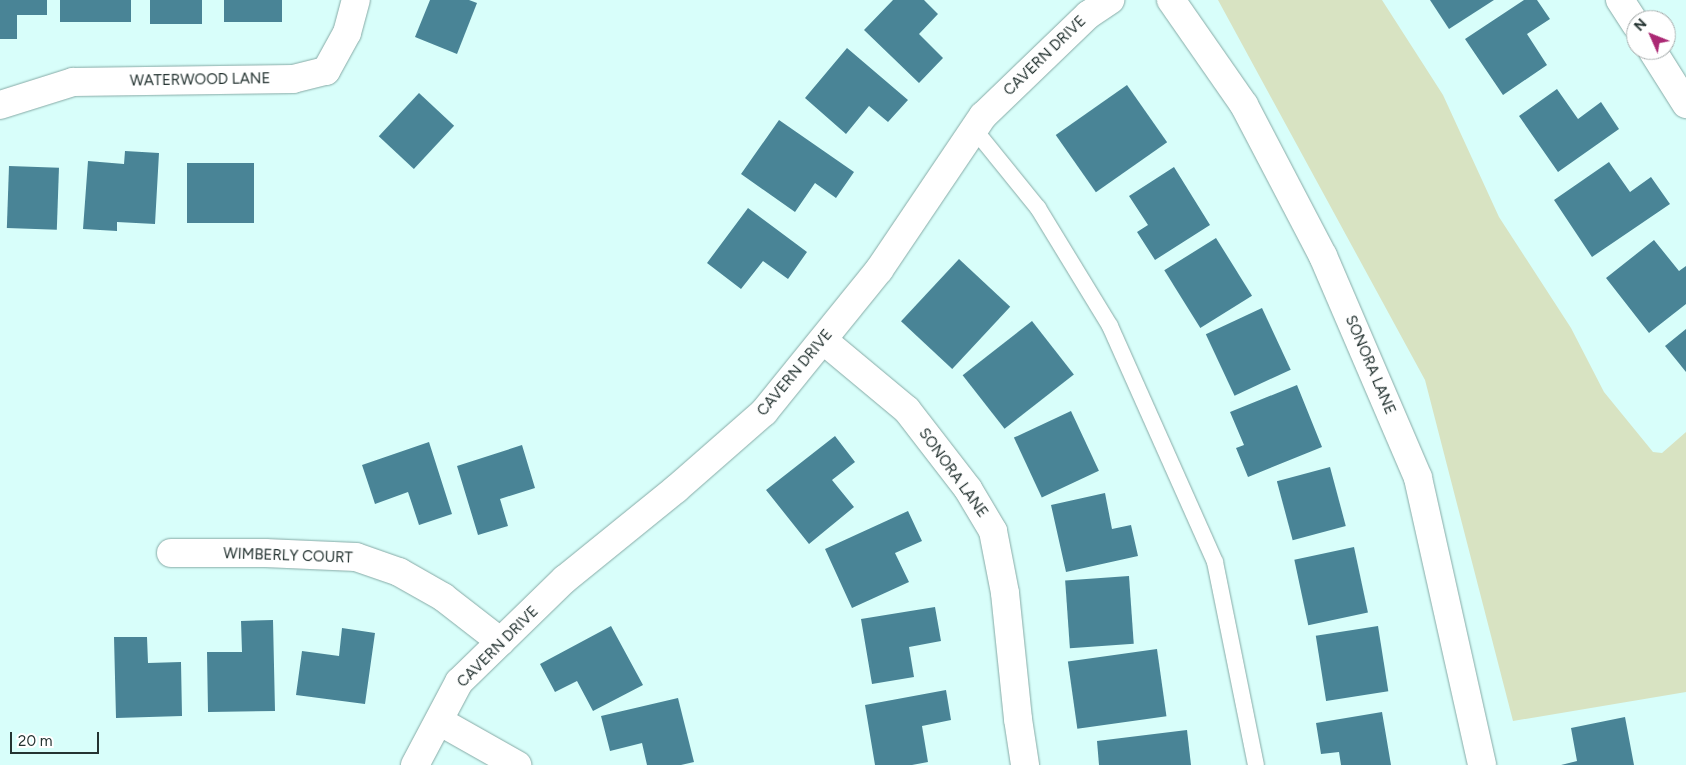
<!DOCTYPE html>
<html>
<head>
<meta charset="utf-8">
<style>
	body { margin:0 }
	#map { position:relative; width:1686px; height:765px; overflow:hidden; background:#d8fefa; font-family:Figtree,sans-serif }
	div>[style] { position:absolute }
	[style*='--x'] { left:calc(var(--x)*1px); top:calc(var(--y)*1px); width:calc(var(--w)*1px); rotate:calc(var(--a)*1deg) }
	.green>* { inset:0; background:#d8e3c2 }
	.building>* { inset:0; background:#498496; transform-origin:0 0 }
	.roads { filter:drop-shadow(0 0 1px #86aaa6) drop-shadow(0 0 1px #86aaa6) }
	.service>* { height:16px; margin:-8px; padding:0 8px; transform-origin:8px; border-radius:8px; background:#fff }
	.minor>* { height:28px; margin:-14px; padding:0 14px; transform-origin:14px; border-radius:14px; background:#fff }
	span { translate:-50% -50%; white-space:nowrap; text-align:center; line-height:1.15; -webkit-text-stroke:5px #fff; paint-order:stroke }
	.street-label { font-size:15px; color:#243331 }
	.north { position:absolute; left:1626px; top:10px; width:50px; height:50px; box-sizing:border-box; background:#fff; border:1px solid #a7adad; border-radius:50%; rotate:314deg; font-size:14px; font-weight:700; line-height:20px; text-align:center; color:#243331 }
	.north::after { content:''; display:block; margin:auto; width:18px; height:22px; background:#ab2974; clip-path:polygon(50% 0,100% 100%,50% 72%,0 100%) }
	.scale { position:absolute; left:10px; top:732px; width:89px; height:22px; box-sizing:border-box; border:2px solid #243331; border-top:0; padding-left:6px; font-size:15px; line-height:18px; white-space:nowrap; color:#243331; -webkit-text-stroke:4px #fff; paint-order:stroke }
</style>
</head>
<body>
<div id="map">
	<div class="green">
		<i style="clip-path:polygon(1218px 0,1382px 0,1443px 95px,1499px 217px,1571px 328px,1604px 392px,1653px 452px,1662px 453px,1686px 432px,1686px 692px,1513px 721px,1425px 380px)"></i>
	</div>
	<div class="building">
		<i style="clip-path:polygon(0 0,47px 0,47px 15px,17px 15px,17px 39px,0 39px)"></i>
		<i style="left:60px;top:0;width:71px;height:22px"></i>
		<i style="left:150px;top:0;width:52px;height:24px"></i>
		<i style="left:224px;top:0;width:58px;height:22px"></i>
		<i style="clip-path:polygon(430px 0,469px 0,477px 3px,457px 54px,415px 37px)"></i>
		<i style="clip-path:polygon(893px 0,924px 0,938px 14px,919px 34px,943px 58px,919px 83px,864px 30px)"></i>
		<i style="clip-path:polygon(1430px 0,1494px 0,1449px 29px)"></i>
		<i style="clip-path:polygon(1524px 0,1537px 0,1550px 19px,1527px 34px,1547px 65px,1503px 95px,1465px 39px)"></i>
		<i style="clip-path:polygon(847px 48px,908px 100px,888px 122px,869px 106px,846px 134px,805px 98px)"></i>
		<i style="left:1127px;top:85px;width:70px;height:87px;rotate:55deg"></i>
		<i style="clip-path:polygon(1557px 89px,1578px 119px,1601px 102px,1619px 129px,1558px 172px,1519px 116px)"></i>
		<i style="left:419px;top:93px;width:48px;height:59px;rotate:43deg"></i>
		<i style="clip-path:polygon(779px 120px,854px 172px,836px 198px,815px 183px,795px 212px,741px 174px)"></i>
		<i style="clip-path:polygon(125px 151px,159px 153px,155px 224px,117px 222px,117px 231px,83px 229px,88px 161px,124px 164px)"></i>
		<i style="clip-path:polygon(1609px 162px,1630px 192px,1651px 177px,1670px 204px,1592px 257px,1554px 200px)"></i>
		<i style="left:254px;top:163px;width:60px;height:67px;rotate:90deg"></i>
		<i style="left:9px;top:166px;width:50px;height:62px;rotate:2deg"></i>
		<i style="clip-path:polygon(1174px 167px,1210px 225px,1155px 260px,1137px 232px,1148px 225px,1129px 196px)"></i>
		<i style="clip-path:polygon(748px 208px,807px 252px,788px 279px,763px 261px,741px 289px,707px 263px)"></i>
		<i style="left:1216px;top:238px;width:68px;height:61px;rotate:58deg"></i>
		<i style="clip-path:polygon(1654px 240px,1679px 271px,1686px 266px,1686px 304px,1649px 333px,1606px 278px)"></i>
		<i style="left:959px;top:259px;width:70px;height:85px;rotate:43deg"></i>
		<i style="left:1262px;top:308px;width:68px;height:62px;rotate:65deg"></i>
		<i style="left:1032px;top:321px;width:68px;height:88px;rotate:52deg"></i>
		<i style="clip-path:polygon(1686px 329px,1686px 372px,1665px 346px)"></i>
		<i style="clip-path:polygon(1297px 385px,1322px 447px,1248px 477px,1236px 448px,1244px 445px,1230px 412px)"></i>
		<i style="left:1071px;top:411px;width:66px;height:63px;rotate:65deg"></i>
		<i style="clip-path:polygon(835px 436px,855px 462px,832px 480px,854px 507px,809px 544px,766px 490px)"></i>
		<i style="clip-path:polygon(429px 442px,452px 514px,419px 525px,408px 492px,375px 504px,362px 465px)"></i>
		<i style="clip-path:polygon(522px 445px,535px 488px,500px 499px,508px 526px,478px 535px,457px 466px)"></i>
		<i style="left:1330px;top:467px;width:61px;height:55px;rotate:75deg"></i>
		<i style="clip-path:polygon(1105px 493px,1112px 529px,1131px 525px,1138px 556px,1066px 572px,1051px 505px)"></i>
		<i style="clip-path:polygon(908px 511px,922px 541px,895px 553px,909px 582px,852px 608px,825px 549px)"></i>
		<i style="left:1354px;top:547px;width:67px;height:61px;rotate:78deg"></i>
		<i style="left:1129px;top:576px;width:68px;height:64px;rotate:86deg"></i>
		<i style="clip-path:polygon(935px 607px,941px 641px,909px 647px,914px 677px,872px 684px,861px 619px)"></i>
		<i style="clip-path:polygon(273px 620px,275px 711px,208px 712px,207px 652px,242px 652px,241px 621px)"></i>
		<i style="clip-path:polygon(611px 626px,643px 685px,593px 711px,577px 681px,555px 692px,540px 664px)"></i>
		<i style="left:1378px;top:626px;width:66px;height:63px;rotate:81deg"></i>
		<i style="clip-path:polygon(342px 628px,375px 633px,365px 704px,296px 695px,302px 651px,339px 656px)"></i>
		<i style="clip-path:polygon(114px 637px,147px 637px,148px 663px,181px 662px,182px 716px,116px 718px)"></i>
		<i style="left:1157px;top:649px;width:68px;height:90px;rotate:82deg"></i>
		<i style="clip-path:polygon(946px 690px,951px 720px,922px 726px,928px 762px,912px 765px,875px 765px,865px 705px)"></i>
		<i style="clip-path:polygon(678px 698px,694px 762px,681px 765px,647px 765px,642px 743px,610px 751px,601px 716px)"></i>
		<i style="clip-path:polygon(1382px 712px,1391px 765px,1341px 765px,1339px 752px,1321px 754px,1316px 723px)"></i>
		<i style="clip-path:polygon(1625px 717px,1634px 765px,1561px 765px,1577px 761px,1571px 728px)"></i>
		<i style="clip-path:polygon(1187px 730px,1191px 765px,1099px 765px,1097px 741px)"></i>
	</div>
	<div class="roads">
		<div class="service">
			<i style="--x:974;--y:129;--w:102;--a:51"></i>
			<i style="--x:1038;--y:208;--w:138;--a:58.6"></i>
			<i style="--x:1110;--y:326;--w:258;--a:66"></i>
			<i style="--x:1215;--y:562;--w:207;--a:78.6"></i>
		</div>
		<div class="minor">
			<i style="--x:1171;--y:0;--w:128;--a:55.2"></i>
			<i style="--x:1244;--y:105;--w:170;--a:62.4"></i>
			<i style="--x:1323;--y:256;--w:241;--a:66.8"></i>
			<i style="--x:1418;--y:478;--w:294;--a:77.4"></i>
			<i style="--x:1620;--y:0;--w:30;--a:57"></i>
			<i style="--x:1652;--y:50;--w:64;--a:57.8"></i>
			<i style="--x:0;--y:105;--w:77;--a:-17.5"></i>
			<i style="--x:73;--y:82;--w:220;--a:-0.8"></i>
			<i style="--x:293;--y:79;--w:34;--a:-14"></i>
			<i style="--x:326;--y:71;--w:43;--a:-61.1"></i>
			<i style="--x:347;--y:33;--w:34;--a:-75"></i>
			<i style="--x:823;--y:340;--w:109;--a:39.8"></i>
			<i style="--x:907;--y:410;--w:100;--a:52.3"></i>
			<i style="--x:968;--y:489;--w:49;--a:59.2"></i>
			<i style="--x:993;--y:531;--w:63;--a:79"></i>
			<i style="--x:1005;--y:593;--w:127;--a:84.1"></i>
			<i style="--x:1018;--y:719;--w:47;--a:81.3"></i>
			<i style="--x:171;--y:553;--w:94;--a:0"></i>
			<i style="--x:265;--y:553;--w:91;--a:2.5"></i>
			<i style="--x:356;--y:557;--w:46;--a:19.2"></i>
			<i style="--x:399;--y:572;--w:51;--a:29.6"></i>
			<i style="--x:443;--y:597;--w:73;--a:37.8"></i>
			<i style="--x:439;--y:721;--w:90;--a:29.4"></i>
			<i style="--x:415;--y:765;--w:94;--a:-62.1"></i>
			<i style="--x:459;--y:682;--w:148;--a:-44.2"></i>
			<i style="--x:565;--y:579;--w:143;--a:-39"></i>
			<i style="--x:676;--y:489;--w:117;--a:-41.2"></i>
			<i style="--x:764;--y:412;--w:183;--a:-51"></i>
			<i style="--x:879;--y:270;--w:186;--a:-56"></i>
			<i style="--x:983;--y:116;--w:146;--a:-43.9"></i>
			<i style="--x:1088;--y:15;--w:27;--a:-34"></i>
		</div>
	</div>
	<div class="street-label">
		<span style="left:1045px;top:56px;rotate:-44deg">CAVERN DRIVE</span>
		<span style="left:200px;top:80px;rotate:-1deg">WATERWOOD LANE</span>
		<span style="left:1370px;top:365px;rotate:67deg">SONORA LANE</span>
		<span style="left:795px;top:373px;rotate:-50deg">CAVERN DRIVE</span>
		<span style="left:953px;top:473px;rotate:54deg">SONORA LANE</span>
		<span style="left:288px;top:556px;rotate:2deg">WIMBERLY COURT</span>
		<span style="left:498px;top:647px;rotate:-45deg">CAVERN DRIVE</span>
	</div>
	<div class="north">N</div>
	<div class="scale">20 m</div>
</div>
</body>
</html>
